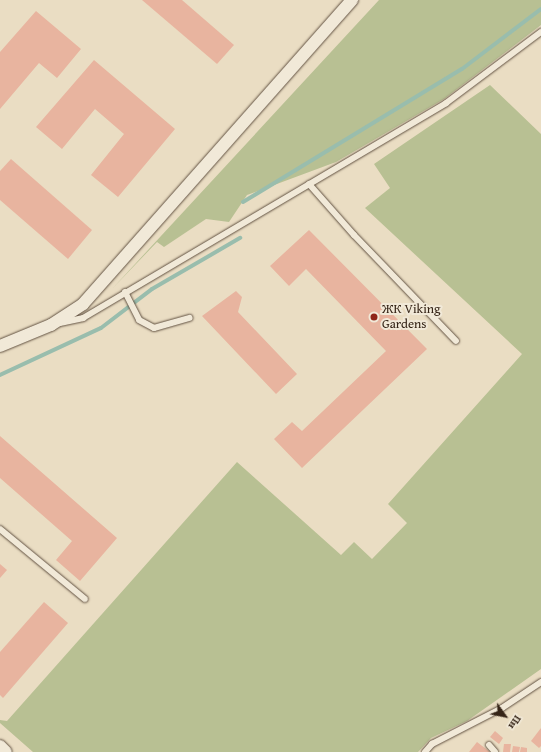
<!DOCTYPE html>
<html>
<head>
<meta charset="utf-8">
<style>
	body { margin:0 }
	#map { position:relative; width:541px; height:752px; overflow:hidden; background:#eaddc3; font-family:"Gentium Book Plus",serif }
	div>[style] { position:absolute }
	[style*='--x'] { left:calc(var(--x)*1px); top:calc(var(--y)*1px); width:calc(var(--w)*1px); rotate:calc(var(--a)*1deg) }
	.green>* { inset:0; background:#b8c093 }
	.stream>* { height:4px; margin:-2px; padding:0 2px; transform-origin:2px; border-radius:2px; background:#99bdad }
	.building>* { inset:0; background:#e8b49f }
	.roads { filter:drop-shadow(0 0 1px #625242) drop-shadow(0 0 1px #625242) }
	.lane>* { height:6px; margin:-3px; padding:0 3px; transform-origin:3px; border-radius:3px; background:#f1e9d8 }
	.street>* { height:12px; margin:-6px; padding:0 6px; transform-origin:6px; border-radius:6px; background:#f1e9d8 }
	.dots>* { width:11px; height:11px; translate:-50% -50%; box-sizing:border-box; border:2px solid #f1e9d8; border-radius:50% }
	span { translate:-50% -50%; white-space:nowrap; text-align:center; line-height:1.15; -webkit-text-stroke:4px #f1e9d8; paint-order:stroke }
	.poi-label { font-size:13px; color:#352417 }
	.left { translate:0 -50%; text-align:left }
	.north { position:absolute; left:485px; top:696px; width:40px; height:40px; -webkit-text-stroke:3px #f1e9d8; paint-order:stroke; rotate:123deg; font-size:11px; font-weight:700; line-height:16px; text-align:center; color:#352417 }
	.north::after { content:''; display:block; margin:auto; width:14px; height:18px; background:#352417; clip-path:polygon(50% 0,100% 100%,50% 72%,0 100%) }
</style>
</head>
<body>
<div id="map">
	<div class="green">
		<i style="clip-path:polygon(379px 0,541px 0,541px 25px,444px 99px,336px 162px,247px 195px,229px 222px,206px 219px,164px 247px,157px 242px,112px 289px)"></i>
		<i style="clip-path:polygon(490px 85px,541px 134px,541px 669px,467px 721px,431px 738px,418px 752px,33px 752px,0 723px,0 720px,7px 721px,237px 462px,341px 555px,354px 542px,372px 559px,407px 523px,388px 504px,522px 354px,365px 208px,390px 188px,374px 164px)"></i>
	</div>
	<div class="stream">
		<i style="--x:243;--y:202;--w:256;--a:-31.3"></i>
		<i style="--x:462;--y:69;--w:99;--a:-37.2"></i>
		<i style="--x:0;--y:375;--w:111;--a:-25"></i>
		<i style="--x:101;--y:328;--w:64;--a:-37.4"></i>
		<i style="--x:152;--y:289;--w:102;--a:-30.1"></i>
	</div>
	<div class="building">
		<i style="clip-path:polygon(142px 0,182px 0,234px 45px,217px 64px)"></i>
		<i style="clip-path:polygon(36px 11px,81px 49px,57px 78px,39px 63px,0 109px,0 52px)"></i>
		<i style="clip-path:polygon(94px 60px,175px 129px,118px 197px,91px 175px,124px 134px,95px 109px,62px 149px,36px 127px)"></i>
		<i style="clip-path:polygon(11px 159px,92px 230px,68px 259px,0 200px,0 171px)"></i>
		<i style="clip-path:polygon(309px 230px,427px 349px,302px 468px,274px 439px,292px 422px,302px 431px,386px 351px,306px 269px,289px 286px,270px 266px)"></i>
		<i style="clip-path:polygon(236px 291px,242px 297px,238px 312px,297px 374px,276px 394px,202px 316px)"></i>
		<i style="clip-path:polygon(0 436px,117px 538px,80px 581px,56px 560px,72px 541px,0 478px)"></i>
		<i style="clip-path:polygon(0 564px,7px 570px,0 578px)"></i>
		<i style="clip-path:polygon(44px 602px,68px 623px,3px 698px,0 695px,0 652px)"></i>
		<i style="clip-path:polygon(541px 728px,541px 746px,539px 748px,531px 741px)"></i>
		<i style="clip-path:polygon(495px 731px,503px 738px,499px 744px,490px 737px)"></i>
		<i style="clip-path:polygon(477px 742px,490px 752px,469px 752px)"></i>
		<i style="clip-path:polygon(504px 744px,511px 744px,510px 752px,503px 752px)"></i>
		<i style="clip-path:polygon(513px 746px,520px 747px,519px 752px,512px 752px)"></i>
		<i style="clip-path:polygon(521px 747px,527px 748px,527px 752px,520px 752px)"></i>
	</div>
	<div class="roads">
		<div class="lane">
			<i style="--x:309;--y:184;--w:68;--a:48.6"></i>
			<i style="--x:354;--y:235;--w:147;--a:46.1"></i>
			<i style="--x:125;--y:292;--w:31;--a:63"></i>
			<i style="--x:139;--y:320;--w:17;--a:28"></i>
			<i style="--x:154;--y:328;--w:37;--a:-16"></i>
			<i style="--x:60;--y:323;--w:24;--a:-12"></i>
			<i style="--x:83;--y:318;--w:422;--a:-30.6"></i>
			<i style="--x:446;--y:103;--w:119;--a:-36.8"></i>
			<i style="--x:0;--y:529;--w:110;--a:39.5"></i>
			<i style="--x:489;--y:745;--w:9;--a:49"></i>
			<i style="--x:425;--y:752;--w:11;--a:-49"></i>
			<i style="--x:432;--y:744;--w:79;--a:-27.2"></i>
			<i style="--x:502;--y:708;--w:47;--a:-33.7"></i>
		</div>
		<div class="street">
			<i style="--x:0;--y:346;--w:55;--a:-22.4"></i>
			<i style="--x:51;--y:325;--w:38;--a:-33"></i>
			<i style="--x:83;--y:304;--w:406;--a:-48.5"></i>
			<i style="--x:0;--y:746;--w:8;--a:45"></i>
		</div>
	</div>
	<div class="dots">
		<i style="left:374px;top:317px;background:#8f2418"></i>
	</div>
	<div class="poi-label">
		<span class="left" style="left:382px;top:317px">ЖК Viking<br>Gardens</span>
	</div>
	<div class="north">Пн</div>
</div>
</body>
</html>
